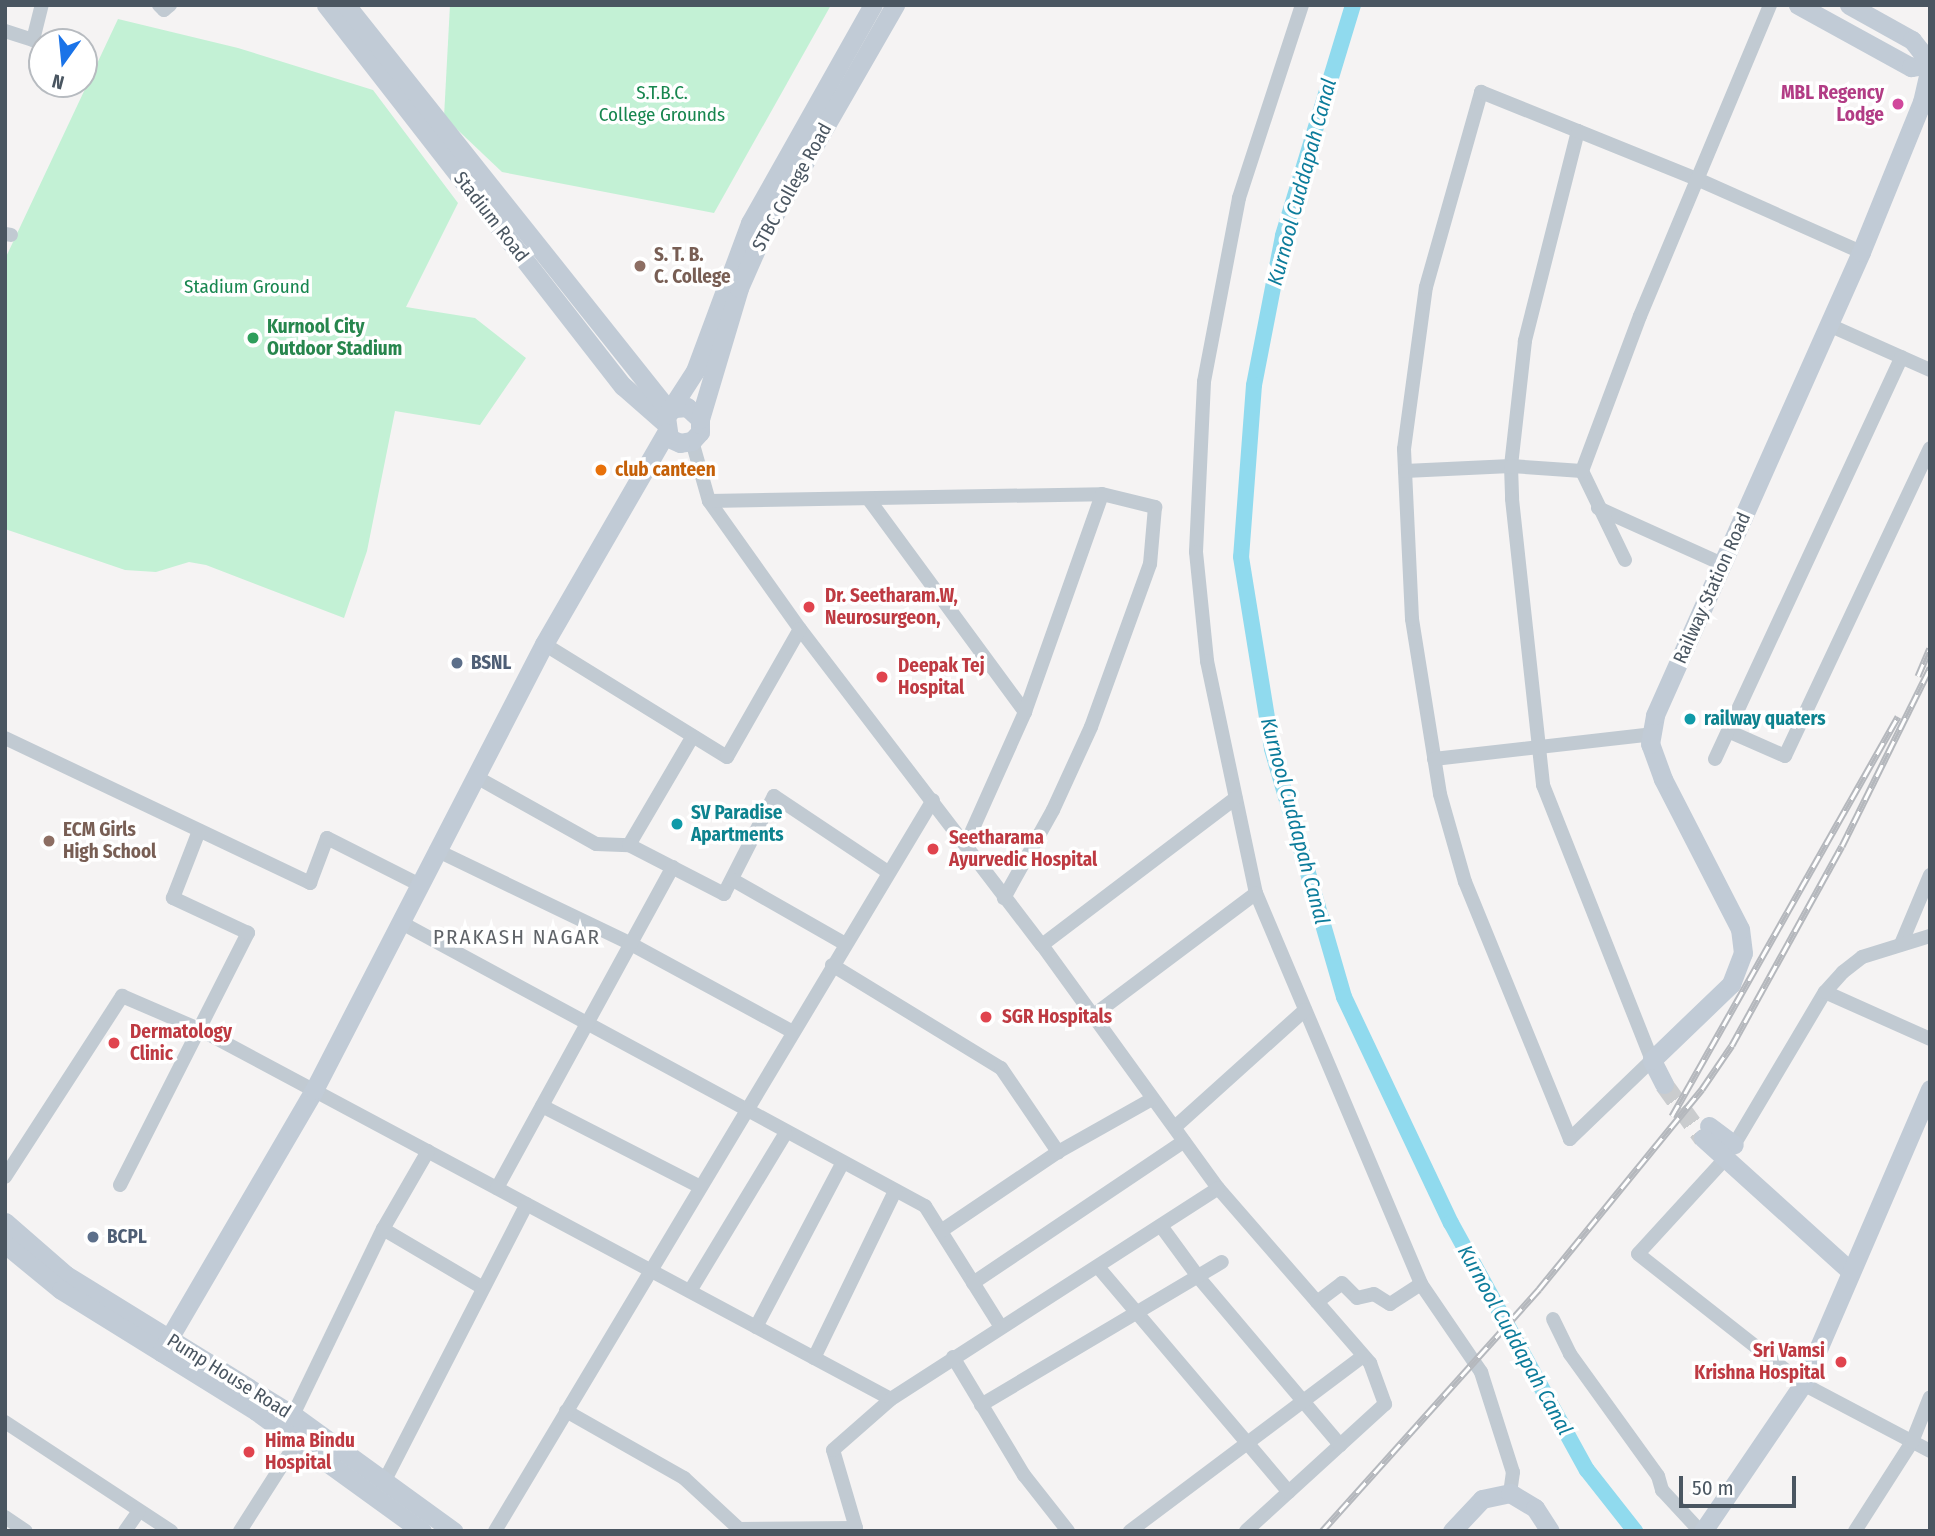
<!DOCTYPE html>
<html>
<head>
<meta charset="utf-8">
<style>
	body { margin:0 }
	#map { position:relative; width:1935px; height:1536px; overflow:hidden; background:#f5f3f3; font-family:"Fira Sans Condensed",sans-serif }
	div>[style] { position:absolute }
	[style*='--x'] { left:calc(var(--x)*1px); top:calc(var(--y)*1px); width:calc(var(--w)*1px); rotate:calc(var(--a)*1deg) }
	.green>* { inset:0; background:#c3f1d5 }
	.canal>* { height:16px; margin:-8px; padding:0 8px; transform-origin:8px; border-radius:8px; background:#90daee }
	.secondary-tunnel>* { height:19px; margin-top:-9.5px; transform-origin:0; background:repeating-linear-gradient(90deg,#caccce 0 19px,transparent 0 29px) }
	.street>* { height:14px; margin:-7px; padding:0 7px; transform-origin:7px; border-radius:7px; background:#c1cad2 }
	.secondary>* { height:19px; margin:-9.5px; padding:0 9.5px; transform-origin:9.5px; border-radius:9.5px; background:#c1cbd6 }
	.rail>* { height:7px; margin-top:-3.5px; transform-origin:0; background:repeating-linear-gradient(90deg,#fff 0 13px,#b5b8bd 0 26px); box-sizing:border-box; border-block:2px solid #b5b8bd }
	.dots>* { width:19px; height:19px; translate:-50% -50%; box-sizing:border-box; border:4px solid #fff; border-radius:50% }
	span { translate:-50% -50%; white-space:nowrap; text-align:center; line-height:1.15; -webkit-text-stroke:7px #fff; paint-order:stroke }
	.park-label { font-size:19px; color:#17864f }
	.hotel-label { font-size:19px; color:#b23c85; font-weight:700 }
	.right { translate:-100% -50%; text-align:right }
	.street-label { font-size:19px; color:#4a5661 }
	.education-label { font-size:19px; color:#785e54; font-weight:700 }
	.left { translate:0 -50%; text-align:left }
	.leisure-label { font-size:19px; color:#27864d; font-weight:700 }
	.food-label { font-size:19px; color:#c56008; font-weight:700 }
	.health-label { font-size:19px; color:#be3a42; font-weight:700 }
	.service-label { font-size:19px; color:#4e5e75; font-weight:700 }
	.culture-label { font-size:19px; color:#0d838f; font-weight:700 }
	.water-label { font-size:21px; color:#0c7c9b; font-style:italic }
	.neighbourhood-label { font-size:21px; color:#5f6368; letter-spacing:2px }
	.frame { position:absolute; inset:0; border:7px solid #4a5661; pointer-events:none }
	.north { position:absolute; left:28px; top:28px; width:70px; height:70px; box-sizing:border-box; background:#fff; border:2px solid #b7bbc0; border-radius:50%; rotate:195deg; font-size:19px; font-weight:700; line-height:28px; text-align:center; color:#4a5661 }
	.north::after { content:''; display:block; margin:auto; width:24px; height:32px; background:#1a73e8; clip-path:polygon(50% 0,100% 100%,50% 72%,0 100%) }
	.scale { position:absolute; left:1679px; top:1476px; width:117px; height:32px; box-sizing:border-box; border:4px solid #4a5661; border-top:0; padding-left:9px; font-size:21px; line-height:24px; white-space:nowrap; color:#4a5661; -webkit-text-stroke:5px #fff; paint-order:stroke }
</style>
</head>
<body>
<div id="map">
	<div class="green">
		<i style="clip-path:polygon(450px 5px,831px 5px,714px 213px,502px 172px,444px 117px)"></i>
		<i style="clip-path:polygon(118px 19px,238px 48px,373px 90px,458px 203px,406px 307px,475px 318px,526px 358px,480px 425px,395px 411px,367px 551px,344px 618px,206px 565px,189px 562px,156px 572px,125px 570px,5px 529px,5px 259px)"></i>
	</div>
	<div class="canal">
		<i style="--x:1353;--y:5;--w:241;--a:106.9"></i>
		<i style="--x:1283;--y:236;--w:152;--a:101"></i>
		<i style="--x:1254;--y:385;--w:172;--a:94.3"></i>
		<i style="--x:1241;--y:557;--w:194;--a:80.8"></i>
		<i style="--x:1272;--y:749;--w:258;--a:73.8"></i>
		<i style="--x:1344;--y:997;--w:250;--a:64.7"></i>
		<i style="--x:1451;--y:1223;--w:282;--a:61.2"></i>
		<i style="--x:1587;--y:1470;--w:78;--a:51.8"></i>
	</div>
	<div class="secondary-tunnel">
		<i style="--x:1664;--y:1084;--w:67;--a:54.2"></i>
	</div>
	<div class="street">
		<i style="--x:159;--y:5;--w:7;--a:45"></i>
		<i style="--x:164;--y:10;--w:8;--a:-40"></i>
		<i style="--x:1302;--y:5;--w:203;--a:108.1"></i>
		<i style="--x:1239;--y:198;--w:187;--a:100.8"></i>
		<i style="--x:1204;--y:382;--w:170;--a:92.7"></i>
		<i style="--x:1196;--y:552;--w:110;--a:84.2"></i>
		<i style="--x:1207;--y:661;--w:237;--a:78.1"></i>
		<i style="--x:1256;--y:893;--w:424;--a:67.1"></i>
		<i style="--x:1421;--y:1284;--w:107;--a:55.7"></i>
		<i style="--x:1481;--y:1372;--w:105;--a:72.3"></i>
		<i style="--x:1513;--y:1472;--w:21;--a:98"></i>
		<i style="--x:5;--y:31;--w:29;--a:18"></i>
		<i style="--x:33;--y:40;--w:36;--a:-76"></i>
		<i style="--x:1578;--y:131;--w:217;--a:104.2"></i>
		<i style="--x:1525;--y:341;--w:126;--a:96.4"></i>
		<i style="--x:1511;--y:466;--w:33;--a:88"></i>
		<i style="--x:1512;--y:499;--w:288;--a:83.8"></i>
		<i style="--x:1543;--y:785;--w:296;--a:68.4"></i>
		<i style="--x:1652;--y:1060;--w:114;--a:136.1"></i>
		<i style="--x:1570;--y:1139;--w:278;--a:-112.2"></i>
		<i style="--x:1465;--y:882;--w:91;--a:-105.9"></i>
		<i style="--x:1440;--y:794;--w:177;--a:-99.1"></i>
		<i style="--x:1412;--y:619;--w:170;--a:-92.7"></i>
		<i style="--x:1404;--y:449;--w:163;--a:-82.3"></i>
		<i style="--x:1426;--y:287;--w:203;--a:-74.2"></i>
		<i style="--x:1481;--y:92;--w:105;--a:21.9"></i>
		<i style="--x:1578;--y:131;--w:128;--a:22"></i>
		<i style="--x:1697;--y:179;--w:180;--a:24"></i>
		<i style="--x:5;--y:234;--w:6;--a:9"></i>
		<i style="--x:1829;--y:325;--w:111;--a:24"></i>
		<i style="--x:692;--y:441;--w:62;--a:74.2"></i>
		<i style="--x:709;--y:501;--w:157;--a:54.6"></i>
		<i style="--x:800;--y:629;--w:398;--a:52.6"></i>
		<i style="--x:1042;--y:945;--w:300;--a:54.1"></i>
		<i style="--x:1218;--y:1188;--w:232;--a:49"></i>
		<i style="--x:1370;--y:1363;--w:44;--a:69.9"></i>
		<i style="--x:1385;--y:1404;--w:188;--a:137.6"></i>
		<i style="--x:1405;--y:471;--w:106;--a:-2.7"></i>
		<i style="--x:1511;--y:466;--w:71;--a:4"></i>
		<i style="--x:709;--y:501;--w:393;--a:-1"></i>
		<i style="--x:1102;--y:494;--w:55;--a:13.8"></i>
		<i style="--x:1155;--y:507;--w:57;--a:95"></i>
		<i style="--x:1150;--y:564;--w:173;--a:109.9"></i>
		<i style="--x:1091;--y:727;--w:91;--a:114.6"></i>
		<i style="--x:1053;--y:810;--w:101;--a:119.1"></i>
		<i style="--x:870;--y:501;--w:262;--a:53.7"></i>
		<i style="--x:1598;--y:508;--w:136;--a:24.3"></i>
		<i style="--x:1625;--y:560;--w:99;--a:-115.8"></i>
		<i style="--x:1582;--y:471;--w:165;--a:-69.5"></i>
		<i style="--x:1640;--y:316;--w:337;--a:-67.3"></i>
		<i style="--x:544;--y:644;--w:215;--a:31.7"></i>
		<i style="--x:727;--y:757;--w:147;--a:-60.3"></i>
		<i style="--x:1728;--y:731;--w:62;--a:23.7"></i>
		<i style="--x:1785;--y:756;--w:340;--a:-64.8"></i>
		<i style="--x:5;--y:738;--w:338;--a:25.4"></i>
		<i style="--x:310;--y:883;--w:48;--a:-69.3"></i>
		<i style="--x:327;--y:838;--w:102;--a:26.8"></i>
		<i style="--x:1434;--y:759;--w:219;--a:-6.5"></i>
		<i style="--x:1715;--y:759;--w:443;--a:-65.1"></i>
		<i style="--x:478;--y:778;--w:135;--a:29.2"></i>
		<i style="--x:596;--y:844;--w:33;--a:2"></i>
		<i style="--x:629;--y:845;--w:126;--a:-59.6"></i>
		<i style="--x:966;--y:844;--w:145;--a:-65.9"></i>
		<i style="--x:1025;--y:712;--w:231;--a:-70.5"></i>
		<i style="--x:629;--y:845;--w:107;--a:27.3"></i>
		<i style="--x:724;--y:894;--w:110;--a:-63"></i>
		<i style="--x:774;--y:796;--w:137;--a:33.7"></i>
		<i style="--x:436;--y:850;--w:216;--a:25.7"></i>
		<i style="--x:631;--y:944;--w:184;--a:28.5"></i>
		<i style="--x:733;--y:880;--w:129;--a:29.7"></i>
		<i style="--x:400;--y:922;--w:597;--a:28.41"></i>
		<i style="--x:925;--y:1206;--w:143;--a:57.9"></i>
		<i style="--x:1901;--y:944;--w:75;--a:-67.2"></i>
		<i style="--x:1042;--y:945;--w:243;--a:-37.2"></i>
		<i style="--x:832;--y:965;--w:198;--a:31.4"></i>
		<i style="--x:1001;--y:1068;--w:102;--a:55.8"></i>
		<i style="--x:1058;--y:1152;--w:141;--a:146"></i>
		<i style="--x:1825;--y:992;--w:115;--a:24.1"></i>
		<i style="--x:1091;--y:1017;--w:206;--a:-36.9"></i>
		<i style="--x:542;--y:1106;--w:178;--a:27.1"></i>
		<i style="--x:1175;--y:1127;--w:175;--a:-42"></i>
		<i style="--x:1734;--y:1145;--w:178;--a:-59.3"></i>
		<i style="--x:1825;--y:992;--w:27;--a:-48"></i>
		<i style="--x:1843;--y:972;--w:24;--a:-38"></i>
		<i style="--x:1862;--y:957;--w:71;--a:-17.2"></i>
		<i style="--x:1058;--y:1152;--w:108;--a:-29.4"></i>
		<i style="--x:1724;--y:1160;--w:127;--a:132.5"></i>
		<i style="--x:1638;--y:1254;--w:210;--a:38.2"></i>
		<i style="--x:1803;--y:1384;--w:144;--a:27.8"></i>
		<i style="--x:5;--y:1177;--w:216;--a:-57.1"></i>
		<i style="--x:122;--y:996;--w:86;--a:23.3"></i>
		<i style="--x:201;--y:1030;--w:782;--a:28.14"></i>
		<i style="--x:120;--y:1185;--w:283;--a:-63.1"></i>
		<i style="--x:248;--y:933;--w:83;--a:-155"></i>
		<i style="--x:173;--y:898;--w:72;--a:-68.8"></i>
		<i style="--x:497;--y:1188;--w:366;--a:-61.3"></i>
		<i style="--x:1161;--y:1226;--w:64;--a:53.8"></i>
		<i style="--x:1199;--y:1278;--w:219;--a:49.8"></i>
		<i style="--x:383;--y:1229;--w:116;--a:30.5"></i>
		<i style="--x:1098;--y:1267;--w:295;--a:49.7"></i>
		<i style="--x:973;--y:1283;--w:254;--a:-33.9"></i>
		<i style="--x:690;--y:1291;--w:184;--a:-58.8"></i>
		<i style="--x:1317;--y:1302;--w:31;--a:-37"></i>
		<i style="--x:1342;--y:1283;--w:21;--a:45"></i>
		<i style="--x:1357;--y:1298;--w:17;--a:-13"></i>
		<i style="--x:1374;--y:1294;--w:19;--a:32"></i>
		<i style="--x:1390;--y:1304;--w:37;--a:-33"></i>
		<i style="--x:1553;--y:1319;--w:39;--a:64"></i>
		<i style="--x:1570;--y:1354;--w:150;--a:54.2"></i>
		<i style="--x:1658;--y:1476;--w:15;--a:74"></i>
		<i style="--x:1662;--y:1490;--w:56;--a:47.2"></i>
		<i style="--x:756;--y:1327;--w:184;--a:-62.2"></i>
		<i style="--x:953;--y:1357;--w:138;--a:59"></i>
		<i style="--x:1024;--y:1475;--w:71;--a:51.8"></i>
		<i style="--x:814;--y:1358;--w:186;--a:-64.1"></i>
		<i style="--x:981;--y:1405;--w:280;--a:-30.7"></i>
		<i style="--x:566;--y:1411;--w:136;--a:29.6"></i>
		<i style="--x:684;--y:1478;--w:75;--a:42.8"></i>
		<i style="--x:739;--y:1529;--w:117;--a:-0.5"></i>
		<i style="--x:856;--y:1528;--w:81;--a:-106.4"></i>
		<i style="--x:833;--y:1450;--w:77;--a:-41.3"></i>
		<i style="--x:891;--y:1399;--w:389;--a:-32.8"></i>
		<i style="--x:293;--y:1415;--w:207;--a:-64.2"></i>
		<i style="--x:383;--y:1229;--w:90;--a:-60"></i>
		<i style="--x:5;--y:1422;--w:199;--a:33.3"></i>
		<i style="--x:385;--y:1480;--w:310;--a:-62.8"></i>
		<i style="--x:5;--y:1517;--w:25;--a:34"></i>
		<i style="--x:125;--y:1531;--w:24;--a:-55"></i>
		<i style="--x:240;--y:1531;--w:108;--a:-57.5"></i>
		<i style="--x:495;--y:1531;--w:852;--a:-59.07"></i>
		<i style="--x:1130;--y:1531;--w:291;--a:-36.9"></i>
		<i style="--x:1855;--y:1531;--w:106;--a:-57.4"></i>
		<i style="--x:1912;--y:1442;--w:48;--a:-68.2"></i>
	</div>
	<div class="secondary">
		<i style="--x:326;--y:5;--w:483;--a:52.1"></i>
		<i style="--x:623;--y:386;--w:55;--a:41.3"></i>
		<i style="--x:346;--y:5;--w:520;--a:51.48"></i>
		<i style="--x:1798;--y:5;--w:129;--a:28.8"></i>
		<i style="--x:1911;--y:67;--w:19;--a:-9"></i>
		<i style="--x:1849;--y:5;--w:72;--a:29.1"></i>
		<i style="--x:1912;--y:40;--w:29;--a:52"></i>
		<i style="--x:675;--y:408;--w:12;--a:-5"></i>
		<i style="--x:687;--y:407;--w:18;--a:43"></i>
		<i style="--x:700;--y:419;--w:13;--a:90"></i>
		<i style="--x:700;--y:432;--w:12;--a:132"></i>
		<i style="--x:692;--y:441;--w:12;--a:171"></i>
		<i style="--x:680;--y:443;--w:12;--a:-156"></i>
		<i style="--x:669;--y:438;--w:22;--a:-98"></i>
		<i style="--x:666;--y:416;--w:54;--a:-57.2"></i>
		<i style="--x:695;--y:371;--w:158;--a:-69.6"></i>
		<i style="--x:750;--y:223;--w:250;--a:-60.6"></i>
		<i style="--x:700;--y:419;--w:137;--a:-73.4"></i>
		<i style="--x:739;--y:288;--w:55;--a:-66.3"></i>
		<i style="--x:761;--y:238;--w:269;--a:-60.1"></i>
		<i style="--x:1664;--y:1084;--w:27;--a:-117"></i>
		<i style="--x:1652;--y:1060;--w:110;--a:-43.9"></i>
		<i style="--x:1731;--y:984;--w:33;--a:-69"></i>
		<i style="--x:1743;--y:953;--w:24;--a:-97"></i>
		<i style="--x:1740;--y:929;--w:169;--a:-117.2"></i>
		<i style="--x:1663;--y:779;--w:37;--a:-110"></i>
		<i style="--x:1650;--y:744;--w:29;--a:-80"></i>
		<i style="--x:1655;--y:715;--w:507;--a:-66.01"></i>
		<i style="--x:1861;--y:252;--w:162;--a:-67.9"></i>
		<i style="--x:1922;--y:102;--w:37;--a:-77"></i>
		<i style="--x:1709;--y:1126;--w:31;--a:37"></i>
		<i style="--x:1703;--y:1138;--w:197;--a:42.1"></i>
		<i style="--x:5;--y:1222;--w:81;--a:41"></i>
		<i style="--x:66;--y:1275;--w:267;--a:31.7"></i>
		<i style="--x:293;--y:1415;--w:198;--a:35.9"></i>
		<i style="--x:5;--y:1244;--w:72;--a:39.4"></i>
		<i style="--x:61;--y:1290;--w:229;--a:31.8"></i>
		<i style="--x:256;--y:1411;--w:205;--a:35.9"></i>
		<i style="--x:161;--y:1352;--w:303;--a:-59.7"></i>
		<i style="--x:314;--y:1090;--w:502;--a:-62.72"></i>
		<i style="--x:544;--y:644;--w:244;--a:-60"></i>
		<i style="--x:1452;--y:1531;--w:44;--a:-46.8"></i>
		<i style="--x:1482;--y:1499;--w:29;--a:-12"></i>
		<i style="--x:1510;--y:1493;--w:29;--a:31"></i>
		<i style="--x:1535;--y:1508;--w:27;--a:57"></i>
		<i style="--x:1703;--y:1531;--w:178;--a:-55.8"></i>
		<i style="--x:1803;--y:1384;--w:321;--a:-66.7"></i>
	</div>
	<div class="rail">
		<i style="--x:1918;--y:676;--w:30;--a:-67"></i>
		<i style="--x:1672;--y:1116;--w:459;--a:-60.5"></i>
		<i style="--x:1322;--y:1531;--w:325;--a:-48.1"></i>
		<i style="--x:1539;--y:1289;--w:258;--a:-50.8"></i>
		<i style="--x:1702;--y:1089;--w:53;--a:-55.7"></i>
		<i style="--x:1732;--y:1045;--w:227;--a:-61.1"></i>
		<i style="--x:1842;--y:846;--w:199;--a:-63.7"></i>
	</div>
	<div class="dots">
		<i style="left:1898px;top:104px;background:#d1479c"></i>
		<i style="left:640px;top:266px;background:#8d6e63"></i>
		<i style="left:253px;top:338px;background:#2e9e5b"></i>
		<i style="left:601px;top:470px;background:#e8710a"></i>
		<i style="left:809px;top:607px;background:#e0444e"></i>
		<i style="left:457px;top:663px;background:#5c6f8a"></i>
		<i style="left:882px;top:677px;background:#e0444e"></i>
		<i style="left:1690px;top:719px;background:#0f9aa8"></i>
		<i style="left:677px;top:824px;background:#0f9aa8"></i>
		<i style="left:49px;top:841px;background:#8d6e63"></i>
		<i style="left:933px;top:849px;background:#e0444e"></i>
		<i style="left:986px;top:1017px;background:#e0444e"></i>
		<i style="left:114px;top:1043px;background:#e0444e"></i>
		<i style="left:93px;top:1237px;background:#5c6f8a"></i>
		<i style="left:1841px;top:1362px;background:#e0444e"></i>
		<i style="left:249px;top:1452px;background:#e0444e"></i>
	</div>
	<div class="park-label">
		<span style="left:662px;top:104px">S.T.B.C.<br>College Grounds</span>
		<span style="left:247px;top:287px">Stadium Ground</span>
	</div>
	<div class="hotel-label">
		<span class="right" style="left:1884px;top:104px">MBL Regency<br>Lodge</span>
	</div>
	<div class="street-label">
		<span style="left:792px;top:187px;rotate:-61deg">STBC College Road</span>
		<span style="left:491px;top:217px;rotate:52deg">Stadium Road</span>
		<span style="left:1712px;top:588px;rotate:-66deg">Railway Station Road</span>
		<span style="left:229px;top:1376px;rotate:32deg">Pump House Road</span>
	</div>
	<div class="education-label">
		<span class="left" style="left:654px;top:266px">S. T. B.<br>C. College</span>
		<span class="left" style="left:63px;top:841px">ECM Girls<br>High School</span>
	</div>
	<div class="leisure-label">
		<span class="left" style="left:267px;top:338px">Kurnool City<br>Outdoor Stadium</span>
	</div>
	<div class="food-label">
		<span class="left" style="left:615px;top:470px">club canteen</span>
	</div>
	<div class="health-label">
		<span class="left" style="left:825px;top:607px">Dr. Seetharam.W,<br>Neurosurgeon,</span>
		<span class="left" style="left:898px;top:677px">Deepak Tej<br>Hospital</span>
		<span class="left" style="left:949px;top:849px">Seetharama<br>Ayurvedic Hospital</span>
		<span class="left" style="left:1002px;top:1017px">SGR Hospitals</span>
		<span class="left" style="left:130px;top:1043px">Dermatology<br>Clinic</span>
		<span class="right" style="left:1825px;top:1362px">Sri Vamsi<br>Krishna Hospital</span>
		<span class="left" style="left:265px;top:1452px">Hima Bindu<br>Hospital</span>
	</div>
	<div class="service-label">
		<span class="left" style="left:471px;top:663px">BSNL</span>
		<span class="left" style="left:107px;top:1237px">BCPL</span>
	</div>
	<div class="culture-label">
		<span class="left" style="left:1704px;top:719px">railway quaters</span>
		<span class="left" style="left:691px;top:824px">SV Paradise<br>Apartments</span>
	</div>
	<div class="water-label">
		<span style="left:1302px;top:182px;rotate:-75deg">Kurnool Cuddapah Canal</span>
		<span style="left:1295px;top:821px;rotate:75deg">Kurnool Cuddapah Canal</span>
		<span style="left:1515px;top:1340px;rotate:61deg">Kurnool Cuddapah Canal</span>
	</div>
	<div class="neighbourhood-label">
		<span style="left:517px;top:937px">PRAKASH NAGAR</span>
	</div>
	<div class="frame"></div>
	<div class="north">N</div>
	<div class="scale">50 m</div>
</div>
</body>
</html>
